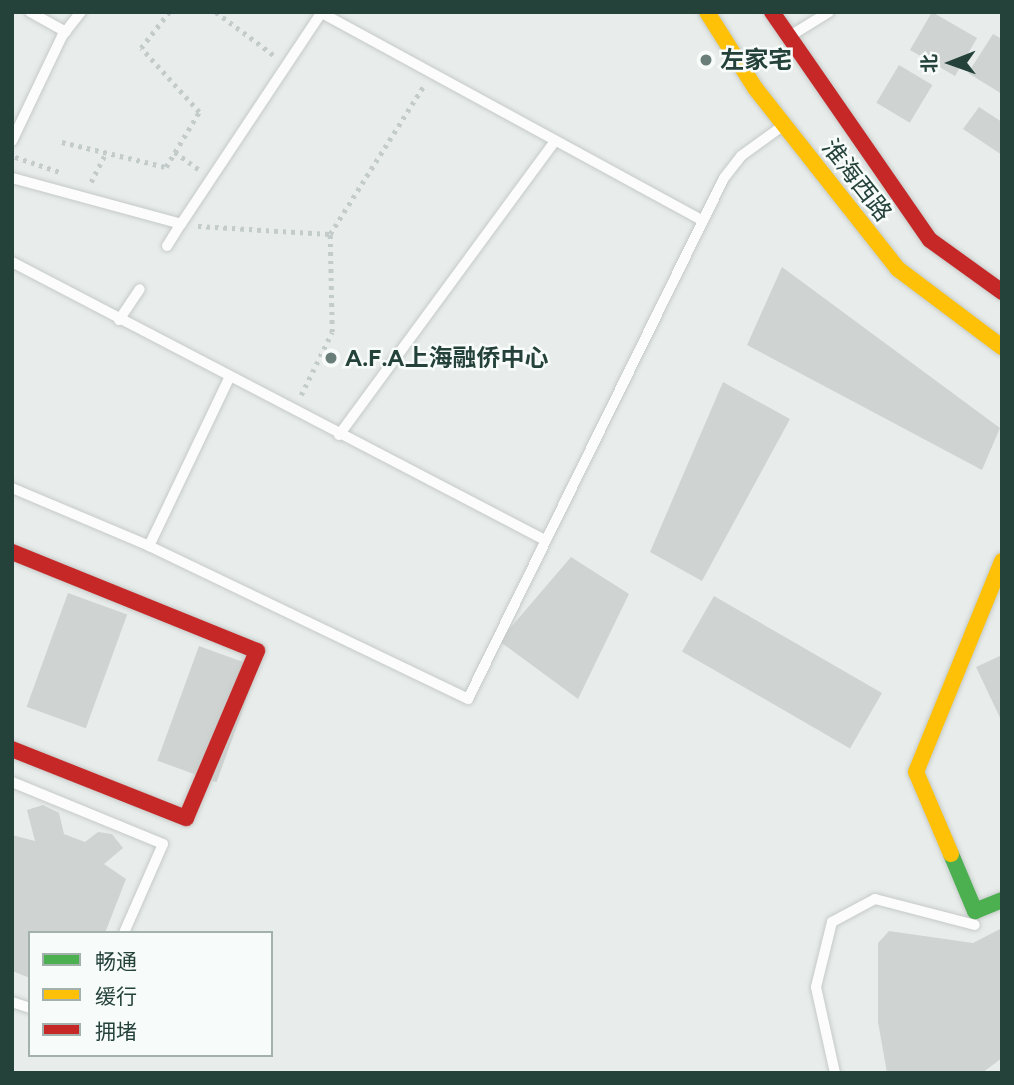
<!DOCTYPE html>
<html>
<head>
<meta charset="utf-8">
<style>
	body { margin:0 }
	#map { position:relative; width:1014px; height:1085px; overflow:hidden; background:#e8edeb; font-family:Figtree,"Noto Sans SC",sans-serif }
	div>[style] { position:absolute }
	[style*='--x'] { left:calc(var(--x)*1px); top:calc(var(--y)*1px); width:calc(var(--w)*1px); rotate:calc(var(--a)*1deg) }
	.building>* { inset:0; background:#cfd4d2; transform-origin:0 0 }
	.path>* { height:4.5px; margin-top:-2.25px; transform-origin:0; background:repeating-linear-gradient(90deg,#c3ccca 0 3.5px,transparent 0 8.5px) }
	.roads { filter:drop-shadow(0 0 2px #c5cac8) drop-shadow(0 0 2px #c5cac8) }
	.lane>* { height:10px; margin:-5px; padding:0 5px; transform-origin:5px; border-radius:5px; background:#fcfcfc }
	.fast>* { height:16px; margin:-8px; padding:0 8px; transform-origin:8px; border-radius:8px; background:#4caf50 }
	.slow>* { height:16px; margin:-8px; padding:0 8px; transform-origin:8px; border-radius:8px; background:#ffc107 }
	.jam>* { height:16px; margin:-8px; padding:0 8px; transform-origin:8px; border-radius:8px; background:#c62828 }
	.dots>* { width:19px; height:19px; translate:-50% -50%; box-sizing:border-box; border:4px solid #f7fbf9; border-radius:50% }
	span { translate:-50% -50%; white-space:nowrap; text-align:center; line-height:1.15; -webkit-text-stroke:5px #f7fbf9; paint-order:stroke }
	.poi-label { font-size:24px; color:#24423a; font-weight:700 }
	.left { translate:0 -50%; text-align:left }
	.street-label { font-size:24px; color:#24423a }
	.frame { position:absolute; inset:0; border:14px solid #24423a; pointer-events:none }
	.legend { position:absolute; left:28px; top:931px; width:245px; height:126px; box-sizing:border-box; background:#f7fbf9; border:2px solid #a3b1ad; margin:0; padding:9px 12px; list-style:none; font-size:21px; color:#24423a }
	.legend li { display:flex; align-items:center; gap:14px; height:35px }
	.legend b { width:35px; border:2px solid #a3b1ad }
	.north { position:absolute; left:916px; top:28px; width:70px; height:70px; -webkit-text-stroke:5px #f7fbf9; paint-order:stroke; rotate:269deg; font-size:19px; font-weight:700; line-height:28px; text-align:center; color:#24423a }
	.north::after { content:''; display:block; margin:auto; width:24px; height:32px; background:#24423a; clip-path:polygon(50% 0,100% 100%,50% 72%,0 100%) }
</style>
</head>
<body>
<div id="map">
	<div class="building">
		<i style="left:932px;top:12px;width:52px;height:44px;rotate:30deg"></i>
		<i style="clip-path:polygon(993px 34px,1002px 39px,1002px 94px,968px 73px)"></i>
		<i style="left:899px;top:65px;width:39px;height:44px;rotate:31deg"></i>
		<i style="clip-path:polygon(979px 107px,1002px 122px,1002px 155px,963px 129px)"></i>
		<i style="clip-path:polygon(782px 267px,1000px 428px,982px 470px,747px 345px)"></i>
		<i style="clip-path:polygon(723px 382px,790px 419px,702px 581px,650px 552px)"></i>
		<i style="clip-path:polygon(571px 557px,629px 594px,578px 699px,499px 641px)"></i>
		<i style="left:68px;top:593px;width:63px;height:121px;rotate:20deg"></i>
		<i style="left:714px;top:596px;width:194px;height:64px;rotate:30deg"></i>
		<i style="left:199px;top:646px;width:63px;height:122px;rotate:20deg"></i>
		<i style="clip-path:polygon(1002px 655px,1002px 722px,976px 667px)"></i>
		<i style="clip-path:polygon(43px 805px,59px 813px,64px 834px,85px 842px,98px 832px,112px 834px,123px 848px,104px 864px,126px 879px,105px 933px,30px 933px,30px 978px,12px 971px,12px 835px,35px 841px,27px 810px)"></i>
		<i style="clip-path:polygon(1002px 928px,1002px 1058px,982px 1073px,887px 1073px,878px 1022px,878px 943px,889px 931px,973px 943px)"></i>
	</div>
	<div class="path">
		<i style="--x:216;--y:12;--w:74;--a:36.7"></i>
		<i style="--x:62;--y:142;--w:107;--a:13.5"></i>
		<i style="--x:166;--y:167;--w:64;--a:-59"></i>
		<i style="--x:199;--y:112;--w:86;--a:-132.2"></i>
		<i style="--x:141;--y:48;--w:46;--a:-52.1"></i>
		<i style="--x:175;--y:152;--w:31;--a:36"></i>
		<i style="--x:15;--y:157;--w:47;--a:18.4"></i>
		<i style="--x:91;--y:182;--w:34;--a:-63"></i>
		<i style="--x:198;--y:226;--w:132;--a:3.5"></i>
		<i style="--x:301;--y:395;--w:70;--a:-63.8"></i>
		<i style="--x:332;--y:332;--w:98;--a:-91.2"></i>
		<i style="--x:330;--y:234;--w:178;--a:-57.7"></i>
	</div>
	<div class="roads">
		<div class="lane">
			<i style="--x:30;--y:12;--w:41;--a:29.1"></i>
			<i style="--x:320;--y:12;--w:434;--a:28.6"></i>
			<i style="--x:790;--y:36;--w:46;--a:-31.6"></i>
			<i style="--x:12;--y:141;--w:116;--a:-64.5"></i>
			<i style="--x:62;--y:36;--w:31;--a:-52"></i>
			<i style="--x:12;--y:178;--w:175;--a:15.2"></i>
			<i style="--x:181;--y:224;--w:253;--a:-56.4"></i>
			<i style="--x:167;--y:246;--w:26;--a:-58"></i>
			<i style="--x:12;--y:262;--w:601;--a:27.55"></i>
			<i style="--x:119;--y:320;--w:37;--a:-56"></i>
			<i style="--x:339;--y:435;--w:365;--a:-53.7"></i>
			<i style="--x:12;--y:488;--w:149;--a:22.9"></i>
			<i style="--x:149;--y:546;--w:354;--a:25.6"></i>
			<i style="--x:468;--y:699;--w:580;--a:-63.83"></i>
			<i style="--x:724;--y:178;--w:28;--a:-52"></i>
			<i style="--x:741;--y:156;--w:49;--a:-35.9"></i>
			<i style="--x:149;--y:546;--w:186;--a:-64.5"></i>
			<i style="--x:12;--y:782;--w:163;--a:22.3"></i>
			<i style="--x:163;--y:844;--w:97;--a:113.7"></i>
			<i style="--x:12;--y:1002;--w:19;--a:18"></i>
			<i style="--x:835;--y:1073;--w:88;--a:-102.5"></i>
			<i style="--x:816;--y:987;--w:67;--a:-76.2"></i>
			<i style="--x:832;--y:922;--w:49;--a:-28.1"></i>
			<i style="--x:875;--y:899;--w:103;--a:14.6"></i>
		</div>
		<div class="fast">
			<i style="--x:951;--y:854;--w:62;--a:67.2"></i>
			<i style="--x:975;--y:911;--w:29;--a:-22"></i>
		</div>
		<div class="slow">
			<i style="--x:707;--y:12;--w:90;--a:57.7"></i>
			<i style="--x:755;--y:88;--w:231;--a:51.7"></i>
			<i style="--x:898;--y:269;--w:130;--a:36.9"></i>
			<i style="--x:951;--y:854;--w:89;--a:-113.1"></i>
			<i style="--x:916;--y:772;--w:228;--a:-67.8"></i>
		</div>
		<div class="jam">
			<i style="--x:772;--y:12;--w:277;--a:55.3"></i>
			<i style="--x:930;--y:240;--w:89;--a:35.8"></i>
			<i style="--x:12;--y:552;--w:264;--a:22"></i>
			<i style="--x:257;--y:651;--w:181;--a:113"></i>
			<i style="--x:186;--y:818;--w:187;--a:-158.4"></i>
		</div>
	</div>
	<div class="dots">
		<i style="left:706px;top:60px;background:#697e78"></i>
		<i style="left:331px;top:358px;background:#697e78"></i>
	</div>
	<div class="poi-label">
		<span class="left" style="left:720px;top:60px">左家宅</span>
		<span class="left" style="left:345px;top:358px">A.F.A上海融侨中心</span>
	</div>
	<div class="street-label">
		<span style="left:857px;top:180px;rotate:52deg">淮海西路</span>
	</div>
	<div class="frame"></div>
	<ul class="legend">
	<li><b style="height:9px;background:#4caf50"></b>畅通</li>
	<li><b style="height:9px;background:#ffc107"></b>缓行</li>
	<li><b style="height:9px;background:#c62828"></b>拥堵</li>
	</ul>
	<div class="north">北</div>
</div>
</body>
</html>
